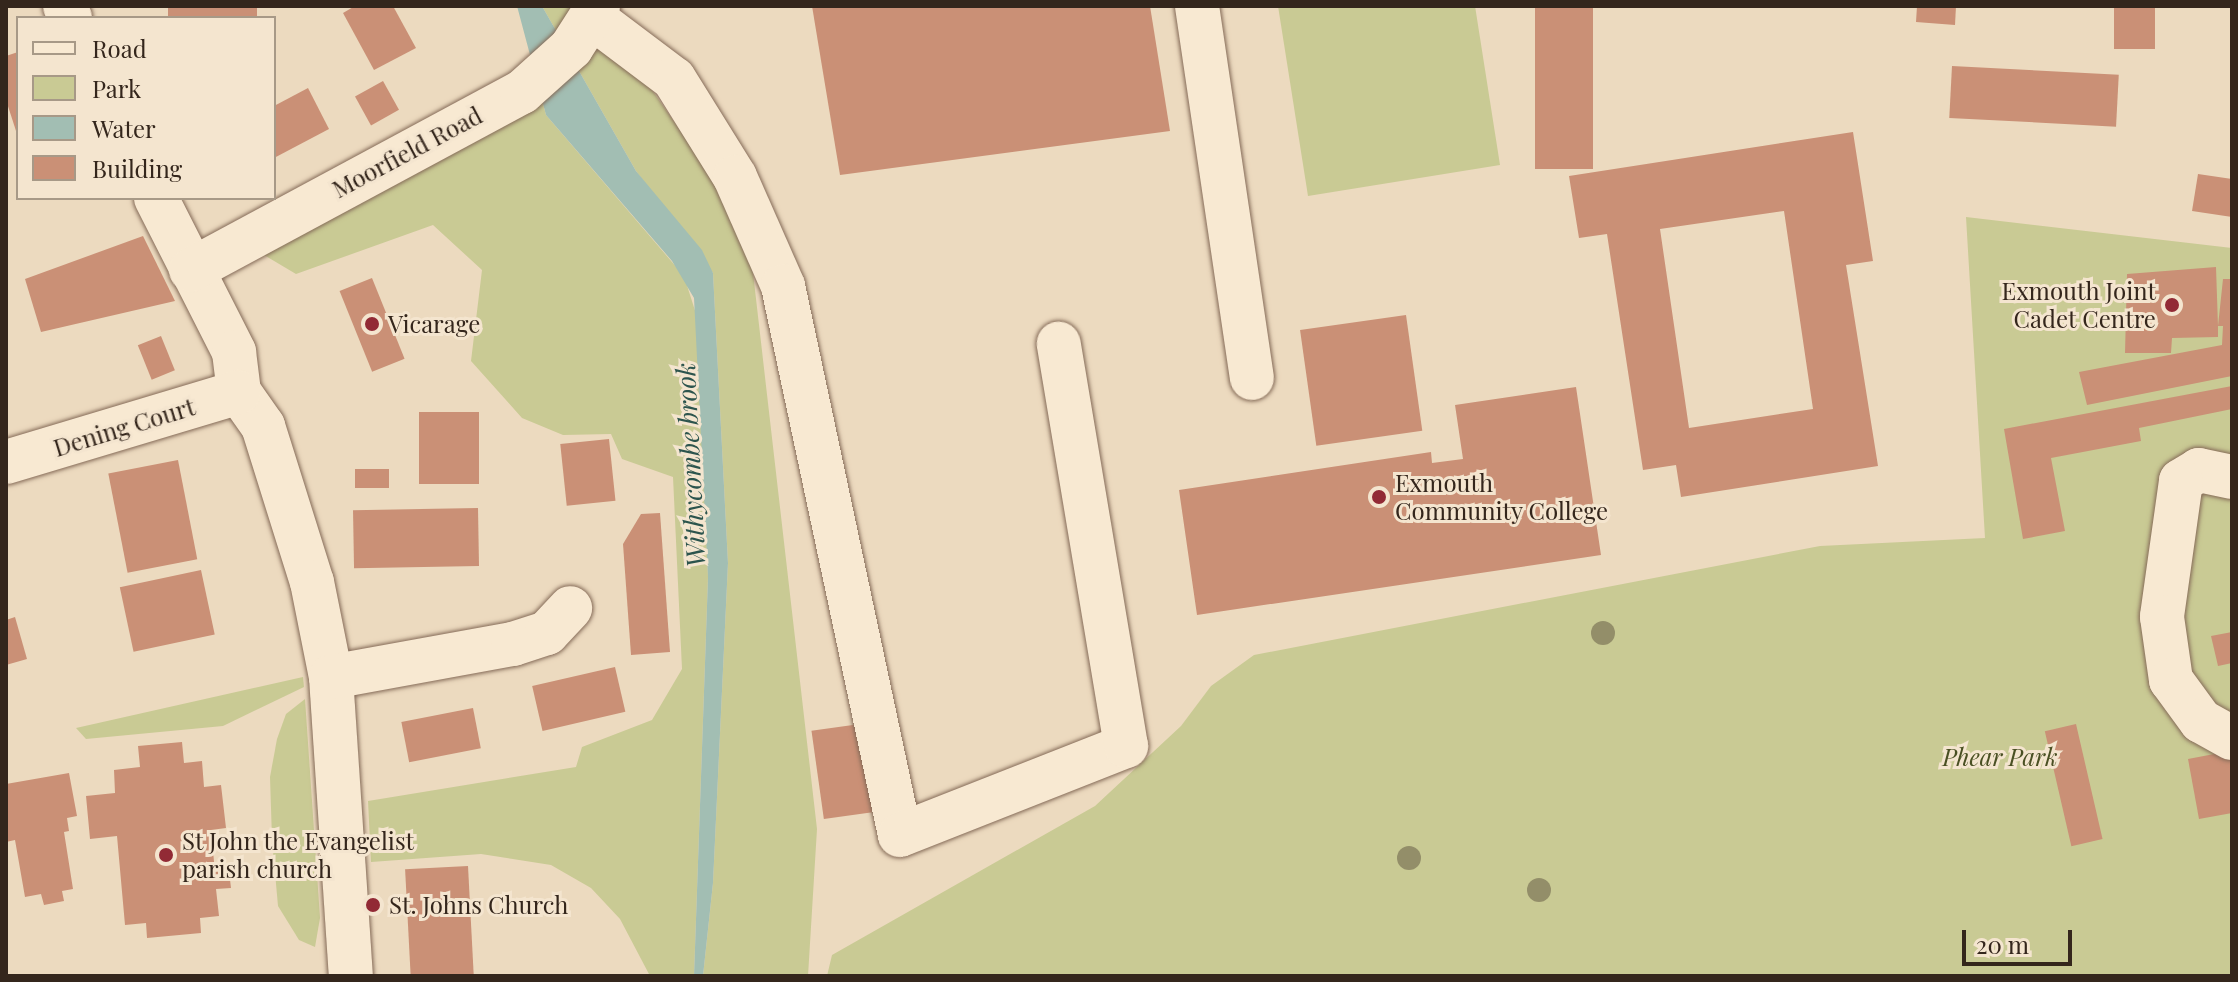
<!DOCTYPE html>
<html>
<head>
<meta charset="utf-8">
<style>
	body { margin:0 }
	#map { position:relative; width:2238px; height:982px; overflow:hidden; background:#ecdabf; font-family:"Playfair Display",serif }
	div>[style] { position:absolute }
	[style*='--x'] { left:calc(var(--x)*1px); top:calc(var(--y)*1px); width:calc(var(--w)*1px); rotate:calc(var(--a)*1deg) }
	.green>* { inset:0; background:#c9ca94 }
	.water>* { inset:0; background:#a2beb3 }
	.building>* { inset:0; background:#ca9076; transform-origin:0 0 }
	.roads { filter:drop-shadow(0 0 2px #856b58) drop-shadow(0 0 2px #856b58) }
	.minor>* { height:44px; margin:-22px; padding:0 22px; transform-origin:22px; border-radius:22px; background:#f8e9d2 }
	.trees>* { width:24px; height:24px; margin:-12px; border-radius:50%; background:#938e69 }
	.dots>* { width:22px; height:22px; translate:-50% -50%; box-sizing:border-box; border:4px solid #f4e5cf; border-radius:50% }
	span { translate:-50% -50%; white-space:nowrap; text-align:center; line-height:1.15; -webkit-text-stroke:6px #f4e5cf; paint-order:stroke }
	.street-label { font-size:24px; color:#34261c }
	.poi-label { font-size:24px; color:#34261c }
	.right { translate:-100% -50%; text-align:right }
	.left { translate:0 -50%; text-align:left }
	.park-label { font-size:24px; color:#4a5023; font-style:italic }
	.water-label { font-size:26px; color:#2c544d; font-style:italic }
	.frame { position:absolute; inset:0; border:8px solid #34261c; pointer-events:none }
	.legend { position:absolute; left:16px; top:16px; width:260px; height:184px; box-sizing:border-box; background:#f4e5cf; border:2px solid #a79987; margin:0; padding:10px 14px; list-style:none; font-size:24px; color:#34261c }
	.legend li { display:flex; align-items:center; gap:16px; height:40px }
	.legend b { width:40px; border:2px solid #a79987 }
	.scale { position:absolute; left:1962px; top:930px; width:110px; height:36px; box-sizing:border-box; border:4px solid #34261c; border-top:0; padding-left:10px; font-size:24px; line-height:28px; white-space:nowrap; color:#34261c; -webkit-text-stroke:6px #f4e5cf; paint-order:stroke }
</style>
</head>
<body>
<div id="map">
	<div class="green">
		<i style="clip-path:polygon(542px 6px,581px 6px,618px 41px,727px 198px,752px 264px,817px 829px,808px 976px,703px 976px,713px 883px,728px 563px,713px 273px,636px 171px)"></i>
		<i style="clip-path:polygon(1278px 6px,1475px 6px,1500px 165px,1308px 196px)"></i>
		<i style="clip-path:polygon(542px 100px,546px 115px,684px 276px,698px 320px,708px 577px,694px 976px,650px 976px,620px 919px,591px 888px,551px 865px,481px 854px,371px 862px,368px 801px,576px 767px,582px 747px,652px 720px,682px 669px,673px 477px,622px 459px,611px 434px,563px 435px,522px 418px,471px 361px,482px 270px,433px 225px,296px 274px,264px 255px)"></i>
		<i style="clip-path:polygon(1966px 217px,2232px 248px,2232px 976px,827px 976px,832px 955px,1095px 806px,1181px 726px,1211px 686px,1254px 655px,1820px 546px,1985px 538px)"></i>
		<i style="clip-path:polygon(303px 677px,304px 687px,223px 726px,86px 739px,76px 728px)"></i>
		<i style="clip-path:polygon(305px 699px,320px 918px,315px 947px,299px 940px,278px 906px,272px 839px,270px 777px,277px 739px,286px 714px)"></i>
	</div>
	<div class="water">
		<i style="clip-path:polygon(517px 6px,542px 6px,636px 171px,702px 250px,713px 273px,728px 563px,713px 883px,703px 976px,694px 976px,708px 577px,694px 298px,672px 261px,546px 115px)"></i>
	</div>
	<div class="building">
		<i style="left:168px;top:6px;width:89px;height:13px"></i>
		<i style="clip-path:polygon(355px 6px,393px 6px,416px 48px,374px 70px,343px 13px)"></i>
		<i style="clip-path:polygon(812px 6px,1150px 6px,1170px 131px,840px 175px)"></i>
		<i style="left:1535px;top:6px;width:58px;height:163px"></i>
		<i style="clip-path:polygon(1917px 6px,1956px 6px,1955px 25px,1916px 22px)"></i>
		<i style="left:2114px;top:6px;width:41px;height:43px"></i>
		<i style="clip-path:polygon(18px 52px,18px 134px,17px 134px,6px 100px,6px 56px)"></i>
		<i style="left:1952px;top:66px;width:167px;height:52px;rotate:3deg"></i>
		<i style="left:383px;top:81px;width:33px;height:32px;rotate:61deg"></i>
		<i style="clip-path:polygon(308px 88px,329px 129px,274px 158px,274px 106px)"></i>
		<i style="clip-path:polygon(evenodd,1853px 132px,1873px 261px,1846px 265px,1878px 466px,1681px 497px,1676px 465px,1643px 470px,1607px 234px,1579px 238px,1569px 176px,1853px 132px,1784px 211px,1813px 409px,1689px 428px,1660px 229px,1784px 211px)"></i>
		<i style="clip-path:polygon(2198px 174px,2232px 179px,2232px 217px,2192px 211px)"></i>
		<i style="clip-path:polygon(143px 236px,175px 301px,41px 332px,25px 279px)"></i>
		<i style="clip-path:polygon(2216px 267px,2218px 326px,2223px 279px,2232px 279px,2232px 376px,2087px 405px,2079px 372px,2222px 345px,2223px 326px,2218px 326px,2218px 337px,2172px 338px,2171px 353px,2125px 353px,2127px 274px)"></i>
		<i style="left:372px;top:278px;width:87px;height:35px;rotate:68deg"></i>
		<i style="left:1406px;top:315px;width:117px;height:107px;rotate:82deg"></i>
		<i style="left:161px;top:336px;width:37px;height:25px;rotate:68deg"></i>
		<i style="clip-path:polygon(2232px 386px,2232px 409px,2139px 428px,2141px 441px,2051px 458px,2065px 531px,2023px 539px,2004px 429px)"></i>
		<i style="clip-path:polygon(1576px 387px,1601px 555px,1197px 615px,1179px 490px,1431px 452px,1432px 463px,1463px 459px,1455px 405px)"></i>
		<i style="left:419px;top:412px;width:60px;height:72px"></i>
		<i style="left:609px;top:439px;width:62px;height:49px;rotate:84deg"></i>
		<i style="left:178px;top:460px;width:101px;height:71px;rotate:79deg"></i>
		<i style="left:355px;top:469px;width:34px;height:19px"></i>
		<i style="left:478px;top:508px;width:58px;height:125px;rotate:89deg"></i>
		<i style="clip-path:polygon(660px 513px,670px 652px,631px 655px,623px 544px,641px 514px)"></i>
		<i style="left:201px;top:570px;width:66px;height:83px;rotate:78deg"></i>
		<i style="clip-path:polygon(15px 617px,27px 659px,6px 665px,6px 620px)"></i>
		<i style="clip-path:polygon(2232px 632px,2232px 663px,2218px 666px,2211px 636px)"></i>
		<i style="left:615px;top:667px;width:46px;height:85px;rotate:77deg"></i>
		<i style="left:473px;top:708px;width:41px;height:73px;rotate:79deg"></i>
		<i style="left:860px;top:724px;width:89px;height:49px;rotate:82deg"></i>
		<i style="left:2076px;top:724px;width:118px;height:32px;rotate:77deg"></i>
		<i style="clip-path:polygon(182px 742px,184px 763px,202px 761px,204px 787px,221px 785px,226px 828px,211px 830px,215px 872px,229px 871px,231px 888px,216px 889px,219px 916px,200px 918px,201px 933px,147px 938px,146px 923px,125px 925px,117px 836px,90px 839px,86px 796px,115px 793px,114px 770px,140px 767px,138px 746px)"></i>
		<i style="clip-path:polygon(2230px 751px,2232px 813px,2199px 819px,2188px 759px)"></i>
		<i style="clip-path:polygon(69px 773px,77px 816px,67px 818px,69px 831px,64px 832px,73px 889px,62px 891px,64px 901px,44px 905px,41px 894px,25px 897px,15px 840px,6px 842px,6px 784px)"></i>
		<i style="left:468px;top:866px;width:110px;height:63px;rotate:87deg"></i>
	</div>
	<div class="roads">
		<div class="minor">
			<i style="--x:65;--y:6;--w:13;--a:67"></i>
			<i style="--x:1197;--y:6;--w:376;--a:81.6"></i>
			<i style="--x:593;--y:18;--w:101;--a:37"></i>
			<i style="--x:674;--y:79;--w:115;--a:58.1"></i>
			<i style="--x:735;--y:177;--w:119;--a:66.2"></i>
			<i style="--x:783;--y:286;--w:561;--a:77.97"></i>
			<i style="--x:900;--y:835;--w:243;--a:-21.5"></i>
			<i style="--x:1126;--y:746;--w:408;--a:-99.5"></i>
			<i style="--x:156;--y:198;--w:173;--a:63.1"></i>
			<i style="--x:234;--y:352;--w:40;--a:82.9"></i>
			<i style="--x:239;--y:392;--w:42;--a:54.8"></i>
			<i style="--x:263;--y:426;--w:164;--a:72.6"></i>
			<i style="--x:312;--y:582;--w:97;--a:78.7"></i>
			<i style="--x:331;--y:677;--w:300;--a:86.2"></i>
			<i style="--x:191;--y:270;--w:376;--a:-28.3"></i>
			<i style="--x:522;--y:92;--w:66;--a:-41.9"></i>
			<i style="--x:571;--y:48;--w:50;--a:-57.3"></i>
			<i style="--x:6;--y:462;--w:243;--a:-16.7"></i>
			<i style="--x:2232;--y:477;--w:34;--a:-168"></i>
			<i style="--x:2199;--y:470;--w:21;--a:149"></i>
			<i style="--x:2181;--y:481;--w:137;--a:98"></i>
			<i style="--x:2162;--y:617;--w:64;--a:81.9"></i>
			<i style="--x:2171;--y:680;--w:51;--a:53.8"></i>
			<i style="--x:2201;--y:721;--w:35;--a:29"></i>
			<i style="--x:331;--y:677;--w:185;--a:-10.3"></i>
			<i style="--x:513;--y:644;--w:36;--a:-18"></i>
			<i style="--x:547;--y:633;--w:34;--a:-47"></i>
		</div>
	</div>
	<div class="trees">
		<i style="left:1603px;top:633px"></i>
		<i style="left:1409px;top:858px"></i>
		<i style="left:1539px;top:890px"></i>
	</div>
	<div class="dots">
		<i style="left:2172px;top:305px;background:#922a35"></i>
		<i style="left:372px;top:324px;background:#922a35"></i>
		<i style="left:1379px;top:497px;background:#922a35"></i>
		<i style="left:166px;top:855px;background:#922a35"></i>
		<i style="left:373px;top:905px;background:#922a35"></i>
	</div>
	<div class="street-label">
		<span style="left:407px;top:152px;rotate:-28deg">Moorfield Road</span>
		<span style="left:124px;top:427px;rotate:-17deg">Dening Court</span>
	</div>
	<div class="poi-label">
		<span class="right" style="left:2156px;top:305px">Exmouth Joint<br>Cadet Centre</span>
		<span class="left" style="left:388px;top:324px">Vicarage</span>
		<span class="left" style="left:1395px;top:497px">Exmouth<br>Community College</span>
		<span class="left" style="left:182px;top:855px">St John the Evangelist<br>parish church</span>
		<span class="left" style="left:389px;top:905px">St. Johns Church</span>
	</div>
	<div class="park-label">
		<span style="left:2000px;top:757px">Phear Park</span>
	</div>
	<div class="water-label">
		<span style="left:690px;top:465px;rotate:-93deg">Withycombe brook</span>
	</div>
	<div class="frame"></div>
	<ul class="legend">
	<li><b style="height:10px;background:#f8e9d2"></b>Road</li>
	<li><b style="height:22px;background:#c9ca94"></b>Park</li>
	<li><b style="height:22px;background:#a2beb3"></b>Water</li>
	<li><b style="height:22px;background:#ca9076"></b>Building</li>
	</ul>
	<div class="scale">20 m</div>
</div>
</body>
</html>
